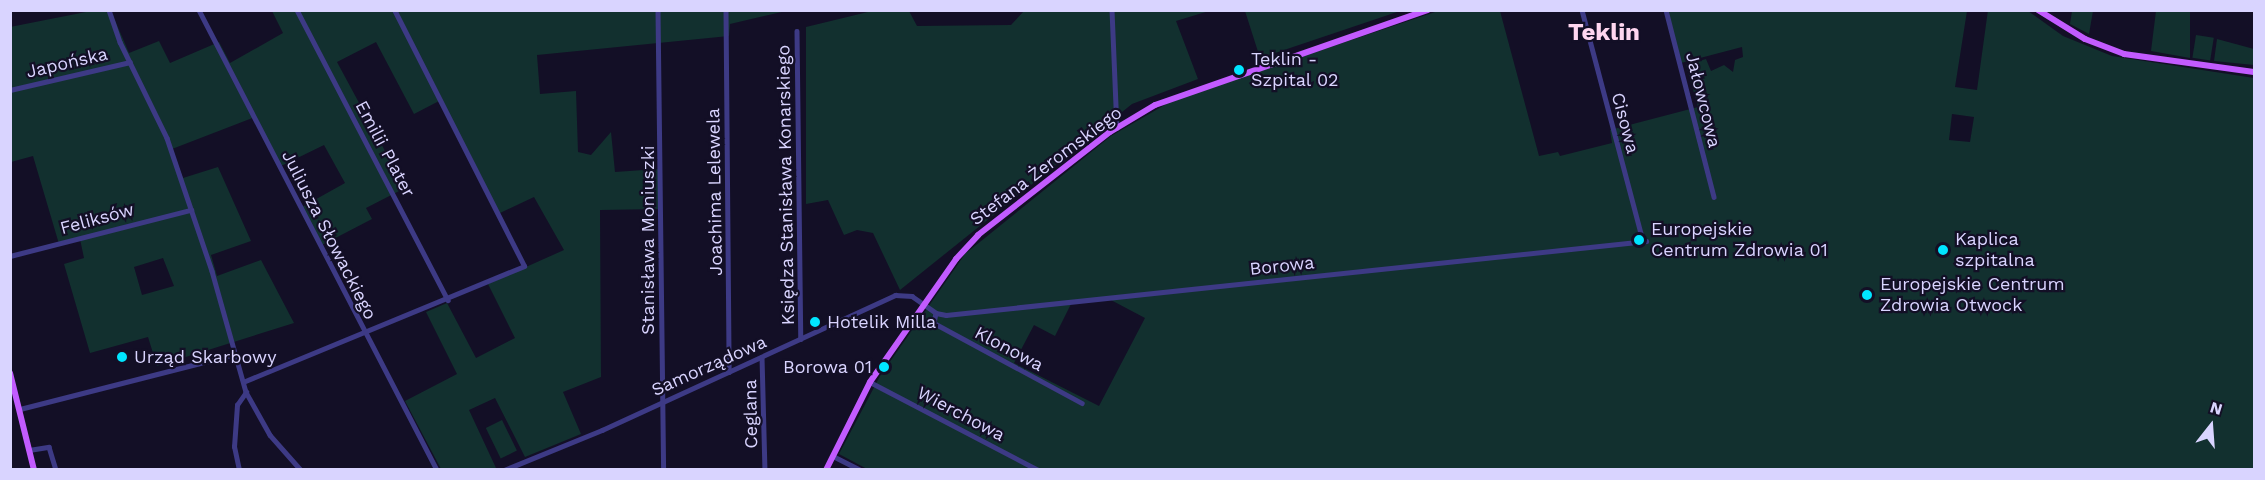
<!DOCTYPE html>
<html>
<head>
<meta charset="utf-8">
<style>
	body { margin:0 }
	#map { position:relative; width:2265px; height:480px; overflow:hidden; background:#130f26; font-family:"Work Sans",sans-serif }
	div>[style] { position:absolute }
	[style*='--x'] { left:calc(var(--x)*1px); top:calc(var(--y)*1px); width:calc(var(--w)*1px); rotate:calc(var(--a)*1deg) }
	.green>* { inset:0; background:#12302f; transform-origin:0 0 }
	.minor>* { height:4.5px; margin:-2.25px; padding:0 2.25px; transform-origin:2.25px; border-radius:2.25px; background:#3d3a85 }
	.major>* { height:6px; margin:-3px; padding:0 3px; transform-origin:3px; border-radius:3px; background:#c25bff }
	.dots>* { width:16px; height:16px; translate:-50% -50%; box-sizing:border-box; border:3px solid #130f26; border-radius:50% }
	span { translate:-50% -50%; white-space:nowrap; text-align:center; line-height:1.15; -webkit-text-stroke:4.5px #130f26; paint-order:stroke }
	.poi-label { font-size:18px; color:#d9d4ff }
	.left { translate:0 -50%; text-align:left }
	.right { translate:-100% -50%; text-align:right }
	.street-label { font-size:18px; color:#d9d4ff }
	.district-label { font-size:24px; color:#ffd6f0; font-weight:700 }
	.frame { position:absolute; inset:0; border:12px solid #d9d4ff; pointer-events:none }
	.north { position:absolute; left:2181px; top:396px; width:60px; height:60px; -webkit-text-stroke:4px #130f26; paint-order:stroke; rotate:17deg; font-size:16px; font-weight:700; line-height:24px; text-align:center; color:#d9d4ff }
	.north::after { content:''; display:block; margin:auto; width:21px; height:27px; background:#d9d4ff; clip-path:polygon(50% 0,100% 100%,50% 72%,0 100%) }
</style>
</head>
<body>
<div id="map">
	<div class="green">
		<i style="clip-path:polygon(evenodd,1988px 10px,2028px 11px,2063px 36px,2112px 56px,2254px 78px,2254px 469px,869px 470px,839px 454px,880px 376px,965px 254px,1111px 136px,1175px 99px,1438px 11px,1500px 11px,1539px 156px,1558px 152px,1560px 156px,1612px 143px,1610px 130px,1698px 107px,1686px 65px,1706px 59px,1711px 71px,1724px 65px,1733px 72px,1735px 60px,1743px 57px,1742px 47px,1681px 63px,1668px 11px,1967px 11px,1955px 87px,1977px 90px,1988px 10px,1952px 114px,1974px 117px,1970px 142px,1949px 140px,1952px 114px,1988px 10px,1109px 299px,1145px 318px,1099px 406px,1014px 363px,1034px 325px,1055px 336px,1071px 304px,1109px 299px)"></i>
		<i style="clip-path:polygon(evenodd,91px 11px,111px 11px,129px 53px,159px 41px,170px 63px,219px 42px,230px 63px,283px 33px,272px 11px,786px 11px,730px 24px,729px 36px,537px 55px,540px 94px,576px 91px,578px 152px,591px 155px,611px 132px,615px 172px,658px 169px,658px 209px,600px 210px,601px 377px,563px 392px,581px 434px,525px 457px,495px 398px,469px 410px,496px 468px,441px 469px,405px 401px,457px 374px,426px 312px,447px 303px,476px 358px,515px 338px,488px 284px,564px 250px,534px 197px,500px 213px,441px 100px,414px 114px,376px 42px,337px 62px,405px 188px,366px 208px,372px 219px,322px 245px,302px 207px,345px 183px,324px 145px,281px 166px,255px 117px,172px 149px,183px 178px,218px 167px,251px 241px,211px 255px,217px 276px,261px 260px,294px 323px,157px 366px,148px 337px,90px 353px,64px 264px,84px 258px,80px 239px,59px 244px,33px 156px,11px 162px,10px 27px,91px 11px,163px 258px,174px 286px,142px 295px,134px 267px,163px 258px)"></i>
		<i style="clip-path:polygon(872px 11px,909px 11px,917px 26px,1011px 25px,1024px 11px,1209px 11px,1176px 21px,1198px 79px,1132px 104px,900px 290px,873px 233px,857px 230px,844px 235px,828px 200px,806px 204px,806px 27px)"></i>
		<i style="clip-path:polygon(1245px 11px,1245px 10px,1400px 11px,1260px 58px)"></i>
		<i style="clip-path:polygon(2072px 11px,2093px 11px,2089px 34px,2070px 24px)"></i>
		<i style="clip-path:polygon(2156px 11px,2190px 11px,2190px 58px,2151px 51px)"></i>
		<i style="left:2196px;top:35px;width:18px;height:23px;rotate:9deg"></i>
		<i style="clip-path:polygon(2217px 39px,2254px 49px,2254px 65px,2214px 61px)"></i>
		<i style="left:502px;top:420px;width:34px;height:18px;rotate:64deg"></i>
	</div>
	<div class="minor">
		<i style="--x:109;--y:10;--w:34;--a:71"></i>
		<i style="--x:120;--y:42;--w:107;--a:63.9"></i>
		<i style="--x:167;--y:138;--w:140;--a:71.3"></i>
		<i style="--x:212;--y:271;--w:126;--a:74.3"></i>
		<i style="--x:246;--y:392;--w:49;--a:60.8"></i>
		<i style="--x:270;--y:435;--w:47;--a:48.5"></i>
		<i style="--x:199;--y:10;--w:518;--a:62.64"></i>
		<i style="--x:297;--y:10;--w:327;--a:62.5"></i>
		<i style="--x:658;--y:10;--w:460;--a:89.3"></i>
		<i style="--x:726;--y:10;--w:362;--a:89.5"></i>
		<i style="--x:1112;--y:10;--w:118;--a:87.6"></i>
		<i style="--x:1582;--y:10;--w:239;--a:75.2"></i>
		<i style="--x:1666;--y:10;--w:193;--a:75.6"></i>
		<i style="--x:797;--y:31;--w:308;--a:89.3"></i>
		<i style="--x:10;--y:90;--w:123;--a:-13.1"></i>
		<i style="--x:10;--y:256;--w:187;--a:-14.3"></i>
		<i style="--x:936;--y:313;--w:10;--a:101"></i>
		<i style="--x:934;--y:323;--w:168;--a:28.4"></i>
		<i style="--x:762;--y:357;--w:113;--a:88.5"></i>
		<i style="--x:243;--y:382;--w:304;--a:-22.4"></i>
		<i style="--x:524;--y:266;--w:287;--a:-116.9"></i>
		<i style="--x:870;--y:382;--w:190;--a:27.6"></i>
		<i style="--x:20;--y:409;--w:222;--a:-14.3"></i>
		<i style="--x:29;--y:450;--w:20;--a:-9"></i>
		<i style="--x:49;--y:447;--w:24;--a:73"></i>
		<i style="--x:833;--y:456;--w:30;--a:27"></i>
		<i style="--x:239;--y:470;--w:24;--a:-102"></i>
		<i style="--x:234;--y:447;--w:42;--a:-85.9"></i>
		<i style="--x:237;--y:405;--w:16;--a:-55"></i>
		<i style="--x:504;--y:470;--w:106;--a:-22.2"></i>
		<i style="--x:602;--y:430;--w:323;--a:-24.7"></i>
		<i style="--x:895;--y:295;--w:17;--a:3"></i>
		<i style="--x:912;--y:296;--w:29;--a:35"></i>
		<i style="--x:936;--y:313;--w:10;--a:11"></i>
		<i style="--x:946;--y:315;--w:704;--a:-6.03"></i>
	</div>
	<div class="major">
		<i style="--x:2038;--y:10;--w:55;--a:31.7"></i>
		<i style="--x:2085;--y:39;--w:42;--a:21"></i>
		<i style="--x:2124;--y:54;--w:131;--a:7.9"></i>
		<i style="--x:10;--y:373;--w:100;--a:76.1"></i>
		<i style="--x:826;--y:470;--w:98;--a:-63.4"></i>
		<i style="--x:870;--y:382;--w:150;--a:-55"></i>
		<i style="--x:956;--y:259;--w:33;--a:-47"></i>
		<i style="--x:978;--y:235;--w:167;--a:-38"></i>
		<i style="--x:1110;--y:132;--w:52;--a:-31"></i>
		<i style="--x:1155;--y:105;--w:289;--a:-19.2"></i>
	</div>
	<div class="dots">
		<i style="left:1239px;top:70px;background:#00e5ff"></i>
		<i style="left:1639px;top:240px;background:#00e5ff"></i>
		<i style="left:1943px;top:250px;background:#00e5ff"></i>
		<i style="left:1867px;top:295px;background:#00e5ff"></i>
		<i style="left:815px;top:322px;background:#00e5ff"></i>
		<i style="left:122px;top:357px;background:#00e5ff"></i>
		<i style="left:884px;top:367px;background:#00e5ff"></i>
	</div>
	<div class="poi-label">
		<span class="left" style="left:1251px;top:70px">Teklin -<br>Szpital 02</span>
		<span class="left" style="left:1651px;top:240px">Europejskie<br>Centrum Zdrowia 01</span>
		<span class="left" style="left:1955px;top:250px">Kaplica<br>szpitalna</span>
		<span class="left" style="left:1880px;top:295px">Europejskie Centrum<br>Zdrowia Otwock</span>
		<span class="left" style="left:827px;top:322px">Hotelik Milla</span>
		<span class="left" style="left:134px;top:357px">Urząd Skarbowy</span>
		<span class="right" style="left:872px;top:367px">Borowa 01</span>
	</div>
	<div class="street-label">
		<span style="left:67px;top:63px;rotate:-13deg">Japońska</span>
		<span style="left:1703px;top:100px;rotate:76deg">Jałowcowa</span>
		<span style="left:1625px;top:123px;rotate:75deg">Cisowa</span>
		<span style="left:385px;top:149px;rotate:62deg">Emilii Plater</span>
		<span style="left:1046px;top:166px;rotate:-37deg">Stefana Żeromskiego</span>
		<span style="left:786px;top:185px;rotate:-91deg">Księdza Stanisława Konarskiego</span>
		<span style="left:715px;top:192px;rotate:-91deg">Joachima Lelewela</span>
		<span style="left:97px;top:219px;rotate:-15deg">Feliksów</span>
		<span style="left:329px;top:235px;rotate:63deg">Juliusza Słowackiego</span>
		<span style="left:648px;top:240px;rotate:-90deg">Stanisława Moniuszki</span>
		<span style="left:1282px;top:266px;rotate:-6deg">Borowa</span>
		<span style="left:1009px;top:349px;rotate:28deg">Klonowa</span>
		<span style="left:709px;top:366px;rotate:-24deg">Samorządowa</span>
		<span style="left:751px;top:414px;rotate:-91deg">Ceglana</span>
		<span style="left:961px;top:414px;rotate:28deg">Wierchowa</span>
	</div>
	<div class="district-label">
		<span style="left:1604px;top:33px">Teklin</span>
	</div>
	<div class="frame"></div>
	<div class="north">N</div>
</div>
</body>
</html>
